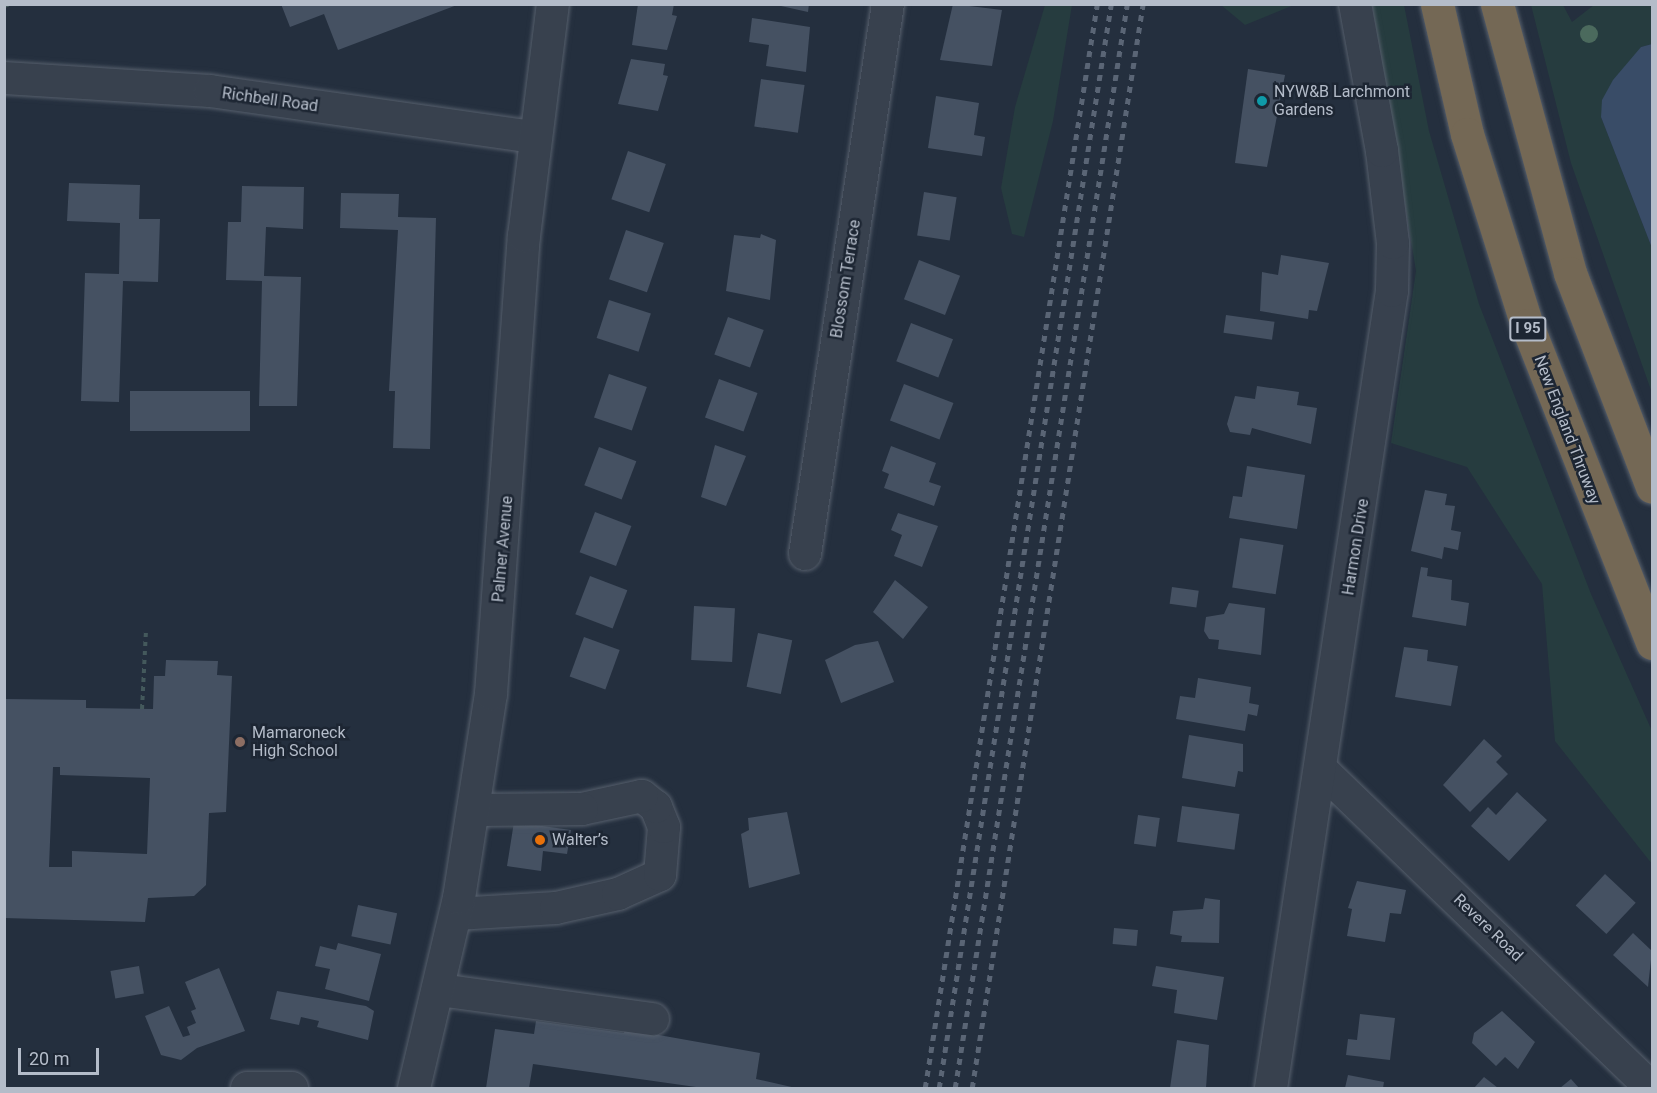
<!DOCTYPE html>
<html>
<head>
<meta charset="utf-8">
<style>
	body { margin:0 }
	#map { position:relative; width:1657px; height:1093px; overflow:hidden; background:#242f3e; font-family:Roboto,sans-serif }
	div>[style] { position:absolute }
	[style*='--x'] { left:calc(var(--x)*1px); top:calc(var(--y)*1px); width:calc(var(--w)*1px); rotate:calc(var(--a)*1deg) }
	.green>* { inset:0; background:#263c3f }
	.water>* { inset:0; background:#394c67 }
	.building>* { inset:0; background:#455162; transform-origin:0 0 }
	.path>* { height:4px; margin-top:-2px; transform-origin:0; background:repeating-linear-gradient(90deg,#44595c 0 4.5px,transparent 0 9px) }
	.roads { filter:drop-shadow(0 0 2px #565f6c) drop-shadow(0 0 2px #565f6c) }
	.minor>* { height:32px; margin:-16px; padding:0 16px; transform-origin:16px; border-radius:16px; background:#38414e }
	.highway>* { height:33px; margin:-16.5px; padding:0 16.5px; transform-origin:16.5px; border-radius:16.5px; background:#746855 }
	.rail>* { height:4.5px; margin-top:-2.25px; transform-origin:0; background:repeating-linear-gradient(90deg,#5a6575 0 6px,transparent 0 12px) }
	.trees>* { width:18px; height:18px; margin:-9px; border-radius:50%; background:#4b6a5d }
	.dots>* { width:16px; height:16px; translate:-50% -50%; box-sizing:border-box; border:3px solid #1d2633; border-radius:50% }
	span { translate:-50% -50%; white-space:nowrap; text-align:center; line-height:1.15; -webkit-text-stroke:5px #1d2633; paint-order:stroke }
	.shield-label span { padding:2px 4px; background:#1d2633; border:2px solid; border-radius:4px; -webkit-text-stroke-width:0 }
	.shield-label { font-size:15px; color:#b4bcc9; font-weight:700 }
	.poi-label { font-size:16px; color:#b4bcc9 }
	.left { translate:0 -50%; text-align:left }
	.street-label { font-size:16px; color:#b4bcc9 }
	.frame { position:absolute; inset:0; border:6px solid #b4bcc9; pointer-events:none }
	.scale { position:absolute; left:18px; top:1048px; width:81px; height:27px; box-sizing:border-box; border:3px solid #b4bcc9; border-top:0; padding-left:8px; font-size:18px; line-height:21px; white-space:nowrap; color:#b4bcc9; -webkit-text-stroke:4px #1d2633; paint-order:stroke }
</style>
</head>
<body>
<div id="map">
	<div class="green">
		<i style="clip-path:polygon(1045px 5px,1072px 5px,1053px 121px,1024px 237px,1012px 234px,1001px 188px,1015px 107px)"></i>
		<i style="clip-path:polygon(1221px 5px,1221px 4px,1294px 5px,1245px 25px)"></i>
		<i style="clip-path:polygon(1372px 5px,1404px 5px,1429px 131px,1479px 304px,1591px 594px,1652px 731px,1652px 864px,1555px 741px,1542px 584px,1467px 467px,1391px 443px,1416px 271px)"></i>
		<i style="clip-path:polygon(1531px 5px,1563px 5px,1572px 22px,1594px 5px,1652px 5px,1652px 44px,1641px 47px,1601px 117px,1652px 248px,1652px 393px,1571px 163px)"></i>
	</div>
	<div class="water">
		<i style="clip-path:polygon(1652px 44px,1652px 248px,1601px 117px,1602px 100px,1613px 80px,1641px 47px)"></i>
	</div>
	<div class="building">
		<i style="clip-path:polygon(281px 4px,457px 4px,457px 5px,338px 50px,324px 14px,290px 27px)"></i>
		<i style="clip-path:polygon(638px 4px,674px 4px,672px 15px,677px 16px,667px 50px,632px 45px)"></i>
		<i style="clip-path:polygon(772px 4px,809px 4px,808px 12px)"></i>
		<i style="clip-path:polygon(953px 4px,1002px 10px,992px 66px,940px 60px)"></i>
		<i style="clip-path:polygon(752px 18px,810px 27px,806px 72px,766px 66px,769px 45px,749px 42px)"></i>
		<i style="clip-path:polygon(631px 59px,665px 64px,663px 75px,668px 76px,658px 111px,618px 104px)"></i>
		<i style="clip-path:polygon(1248px 69px,1285px 75px,1267px 167px,1235px 163px)"></i>
		<i style="left:761px;top:79px;width:44px;height:48px;rotate:8deg"></i>
		<i style="clip-path:polygon(936px 96px,979px 103px,974px 135px,985px 137px,982px 156px,928px 148px)"></i>
		<i style="left:628px;top:151px;width:40px;height:51px;rotate:19deg"></i>
		<i style="clip-path:polygon(69px 183px,140px 185px,139px 219px,160px 219px,158px 282px,123px 281px,119px 402px,81px 401px,85px 273px,119px 274px,120px 223px,67px 221px)"></i>
		<i style="clip-path:polygon(242px 186px,304px 187px,303px 229px,266px 227px,264px 276px,301px 277px,297px 406px,259px 406px,262px 281px,226px 280px,228px 222px,241px 222px)"></i>
		<i style="left:924px;top:192px;width:33px;height:44px;rotate:9deg"></i>
		<i style="clip-path:polygon(341px 193px,399px 194px,398px 217px,436px 218px,430px 449px,393px 448px,395px 391px,389px 391px,398px 230px,340px 228px)"></i>
		<i style="left:626px;top:230px;width:40px;height:52px;rotate:19deg"></i>
		<i style="clip-path:polygon(761px 234px,776px 240px,770px 300px,726px 291px,734px 235px,760px 238px)"></i>
		<i style="clip-path:polygon(1281px 255px,1329px 263px,1317px 311px,1309px 310px,1308px 319px,1260px 311px,1262px 272px,1278px 275px)"></i>
		<i style="left:919px;top:260px;width:44px;height:42px;rotate:21deg"></i>
		<i style="left:609px;top:300px;width:44px;height:40px;rotate:18deg"></i>
		<i style="left:1226px;top:315px;width:49px;height:18px;rotate:8deg"></i>
		<i style="left:728px;top:317px;width:38px;height:40px;rotate:20deg"></i>
		<i style="left:911px;top:323px;width:45px;height:41px;rotate:21deg"></i>
		<i style="left:609px;top:374px;width:40px;height:46px;rotate:19deg"></i>
		<i style="left:719px;top:379px;width:41px;height:41px;rotate:20deg"></i>
		<i style="left:904px;top:384px;width:53px;height:39px;rotate:21deg"></i>
		<i style="clip-path:polygon(1257px 386px,1299px 392px,1297px 405px,1317px 408px,1311px 444px,1252px 428px,1250px 435px,1230px 432px,1227px 424px,1235px 396px,1255px 399px)"></i>
		<i style="left:130px;top:391px;width:120px;height:40px"></i>
		<i style="clip-path:polygon(715px 445px,746px 456px,726px 506px,701px 497px)"></i>
		<i style="clip-path:polygon(891px 446px,936px 463px,929px 482px,941px 486px,934px 506px,884px 488px,889px 474px,882px 471px)"></i>
		<i style="left:599px;top:447px;width:40px;height:41px;rotate:21deg"></i>
		<i style="clip-path:polygon(1247px 466px,1305px 475px,1297px 529px,1229px 518px,1233px 496px,1242px 497px)"></i>
		<i style="clip-path:polygon(1425px 490px,1447px 494px,1445px 505px,1455px 506px,1451px 530px,1461px 532px,1458px 550px,1444px 547px,1442px 559px,1411px 551px)"></i>
		<i style="left:595px;top:512px;width:39px;height:43px;rotate:21deg"></i>
		<i style="clip-path:polygon(898px 513px,938px 526px,922px 567px,894px 556px,902px 535px,891px 530px)"></i>
		<i style="left:1240px;top:538px;width:44px;height:50px;rotate:9deg"></i>
		<i style="clip-path:polygon(1421px 567px,1428px 568px,1427px 576px,1452px 580px,1451px 600px,1469px 603px,1466px 626px,1412px 617px)"></i>
		<i style="left:590px;top:576px;width:40px;height:41px;rotate:21deg"></i>
		<i style="clip-path:polygon(895px 580px,928px 607px,903px 639px,873px 612px)"></i>
		<i style="left:1172px;top:587px;width:27px;height:17px;rotate:8deg"></i>
		<i style="clip-path:polygon(1229px 603px,1265px 608px,1261px 655px,1218px 649px,1219px 640px,1209px 639px,1204px 631px,1206px 617px,1224px 614px)"></i>
		<i style="left:694px;top:606px;width:41px;height:54px;rotate:3deg"></i>
		<i style="left:758px;top:633px;width:35px;height:55px;rotate:12deg"></i>
		<i style="left:584px;top:637px;width:38px;height:42px;rotate:20deg"></i>
		<i style="clip-path:polygon(878px 641px,894px 682px,841px 703px,825px 660px,855px 645px)"></i>
		<i style="clip-path:polygon(1404px 647px,1428px 650px,1427px 661px,1458px 666px,1451px 706px,1395px 697px)"></i>
		<i style="clip-path:polygon(evenodd,166px 660px,218px 661px,217px 675px,232px 676px,226px 812px,209px 813px,206px 885px,194px 896px,148px 898px,145px 922px,4px 918px,4px 699px,86px 700px,86px 708px,153px 709px,154px 676px,165px 676px,166px 660px,53px 767px,60px 767px,60px 775px,150px 778px,147px 854px,72px 851px,72px 867px,49px 867px,53px 767px)"></i>
		<i style="clip-path:polygon(1198px 678px,1251px 687px,1249px 703px,1259px 705px,1257px 716px,1248px 714px,1245px 731px,1176px 719px,1180px 696px,1195px 698px)"></i>
		<i style="clip-path:polygon(1189px 735px,1243px 744px,1243px 772px,1238px 771px,1235px 787px,1182px 778px)"></i>
		<i style="clip-path:polygon(1484px 739px,1502px 756px,1496px 762px,1508px 774px,1470px 812px,1443px 785px)"></i>
		<i style="clip-path:polygon(1517px 792px,1547px 820px,1509px 861px,1471px 826px,1488px 807px,1496px 815px)"></i>
		<i style="left:1182px;top:806px;width:58px;height:36px;rotate:8deg"></i>
		<i style="clip-path:polygon(787px 812px,800px 874px,749px 888px,741px 834px,749px 830px,748px 818px)"></i>
		<i style="left:1138px;top:815px;width:22px;height:29px;rotate:8deg"></i>
		<i style="clip-path:polygon(514px 822px,571px 830px,567px 854px,543px 851px,541px 871px,507px 866px)"></i>
		<i style="left:1605px;top:874px;width:42px;height:43px;rotate:43deg"></i>
		<i style="clip-path:polygon(1357px 881px,1406px 890px,1401px 914px,1390px 913px,1385px 942px,1347px 936px,1352px 909px,1348px 908px)"></i>
		<i style="clip-path:polygon(1205px 898px,1220px 900px,1219px 943px,1181px 942px,1182px 936px,1170px 934px,1173px 911px,1203px 909px)"></i>
		<i style="left:358px;top:905px;width:40px;height:32px;rotate:12deg"></i>
		<i style="left:1114px;top:928px;width:24px;height:16px;rotate:5deg"></i>
		<i style="clip-path:polygon(1633px 933px,1652px 951px,1648px 987px,1613px 955px)"></i>
		<i style="clip-path:polygon(338px 943px,381px 954px,369px 1001px,325px 989px,330px 969px,315px 966px,320px 946px,336px 950px)"></i>
		<i style="left:139px;top:966px;width:28px;height:29px;rotate:80deg"></i>
		<i style="clip-path:polygon(1156px 966px,1224px 977px,1217px 1020px,1174px 1013px,1177px 990px,1152px 986px)"></i>
		<i style="clip-path:polygon(219px 968px,245px 1031px,197px 1048px,181px 1060px,161px 1055px,145px 1016px,169px 1006px,183px 1037px,190px 1035px,187px 1027px,196px 1023px,191px 1011px,196px 1009px,185px 982px)"></i>
		<i style="clip-path:polygon(277px 991px,366px 1006px,374px 1011px,368px 1040px,317px 1027px,319px 1021px,301px 1017px,299px 1025px,270px 1019px)"></i>
		<i style="clip-path:polygon(1502px 1011px,1535px 1042px,1518px 1069px,1505px 1057px,1496px 1066px,1472px 1043px,1474px 1033px)"></i>
		<i style="clip-path:polygon(1360px 1014px,1395px 1018px,1390px 1060px,1346px 1055px,1348px 1039px,1357px 1040px)"></i>
		<i style="clip-path:polygon(536px 1021px,624px 1033px,625px 1029px,760px 1053px,756px 1079px,796px 1088px,703px 1088px,533px 1064px,529px 1088px,486px 1088px,495px 1029px,534px 1034px)"></i>
		<i style="clip-path:polygon(1177px 1040px,1209px 1045px,1206px 1088px,1170px 1088px)"></i>
		<i style="clip-path:polygon(1348px 1075px,1384px 1082px,1383px 1088px,1345px 1088px)"></i>
		<i style="clip-path:polygon(1484px 1077px,1498px 1088px,1474px 1088px)"></i>
		<i style="clip-path:polygon(1571px 1079px,1579px 1088px,1560px 1088px)"></i>
	</div>
	<div class="path">
		<i style="--x:4;--y:6;--w:6;--a:-18"></i>
		<i style="--x:142;--y:709;--w:80;--a:-87.1"></i>
	</div>
	<div class="roads">
		<div class="minor">
			<i style="--x:4;--y:78;--w:206;--a:3.6"></i>
			<i style="--x:210;--y:91;--w:328;--a:8.1"></i>
			<i style="--x:805;--y:554;--w:556;--a:-81.42"></i>
			<i style="--x:1322;--y:770;--w:458;--a:44"></i>
			<i style="--x:456;--y:914;--w:100;--a:-3.4"></i>
			<i style="--x:556;--y:908;--w:64;--a:-12.7"></i>
			<i style="--x:618;--y:894;--w:46;--a:-24.3"></i>
			<i style="--x:660;--y:875;--w:48;--a:-85.2"></i>
			<i style="--x:664;--y:827;--w:22;--a:-112"></i>
			<i style="--x:656;--y:807;--w:18;--a:-142"></i>
			<i style="--x:642;--y:796;--w:61;--a:167.8"></i>
			<i style="--x:582;--y:809;--w:106;--a:179.5"></i>
			<i style="--x:440;--y:990;--w:215;--a:7.8"></i>
			<i style="--x:247;--y:1088;--w:45;--a:0"></i>
			<i style="--x:414;--y:1088;--w:195;--a:-76.7"></i>
			<i style="--x:459;--y:898;--w:206;--a:-81.1"></i>
			<i style="--x:491;--y:694;--w:459;--a:-85.9"></i>
			<i style="--x:524;--y:236;--w:234;--a:-82.9"></i>
			<i style="--x:1271;--y:1088;--w:806;--a:-81.37"></i>
			<i style="--x:1392;--y:291;--w:48;--a:-88.8"></i>
			<i style="--x:1393;--y:243;--w:93;--a:-96.8"></i>
			<i style="--x:1382;--y:151;--w:149;--a:-100.4"></i>
		</div>
		<div class="highway">
			<i style="--x:1437;--y:4;--w:133;--a:77"></i>
			<i style="--x:1467;--y:134;--w:200;--a:72.6"></i>
			<i style="--x:1527;--y:325;--w:342;--a:68.5"></i>
			<i style="--x:1497;--y:4;--w:279;--a:74.8"></i>
			<i style="--x:1570;--y:273;--w:229;--a:69"></i>
		</div>
	</div>
	<div class="rail">
		<i style="--x:925;--y:1088;--w:1098;--a:-80.98"></i>
		<i style="--x:939;--y:1088;--w:1098;--a:-80.98"></i>
		<i style="--x:955;--y:1088;--w:1098;--a:-80.98"></i>
		<i style="--x:972;--y:1088;--w:1097;--a:-81.04"></i>
	</div>
	<div class="trees">
		<i style="left:1589px;top:34px"></i>
	</div>
	<div class="dots">
		<i style="left:1262px;top:101px;background:#0f9aa8"></i>
		<i style="left:240px;top:742px;background:#8d6e63"></i>
		<i style="left:540px;top:840px;background:#e8710a"></i>
	</div>
	<div class="shield-label">
		<span style="left:1528px;top:329px">I 95</span>
	</div>
	<div class="poi-label">
		<span class="left" style="left:1274px;top:101px">NYW&amp;B Larchmont<br>Gardens</span>
		<span class="left" style="left:252px;top:742px">Mamaroneck<br>High School</span>
		<span class="left" style="left:552px;top:840px">Walter’s</span>
	</div>
	<div class="street-label">
		<span style="left:270px;top:100px;rotate:8deg">Richbell Road</span>
		<span style="left:846px;top:279px;rotate:-81deg">Blossom Terrace</span>
		<span style="left:1567px;top:430px;rotate:69deg">New England Thruway</span>
		<span style="left:1356px;top:547px;rotate:-81deg">Harmon Drive</span>
		<span style="left:503px;top:549px;rotate:-85deg">Palmer Avenue</span>
		<span style="left:1488px;top:928px;rotate:44deg">Revere Road</span>
	</div>
	<div class="frame"></div>
	<div class="scale">20 m</div>
</div>
</body>
</html>
